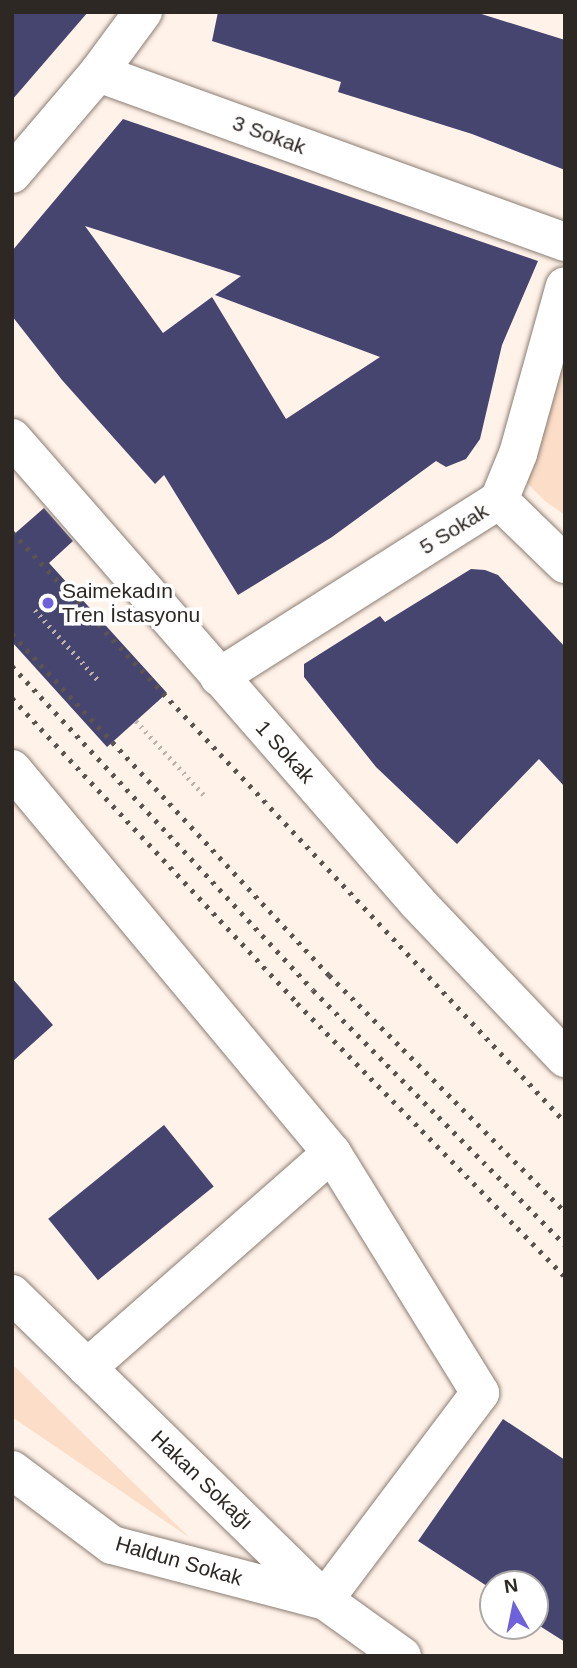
<!DOCTYPE html>
<html>
<head>
<meta charset="utf-8">
<style>
	body { margin:0 }
	#map { position:relative; width:577px; height:1668px; overflow:hidden; background:#fff2e9; font-family:Helvetica,sans-serif }
	div>[style] { position:absolute }
	[style*='--x'] { left:calc(var(--x)*1px); top:calc(var(--y)*1px); width:calc(var(--w)*1px); rotate:calc(var(--a)*1deg) }
	.green>* { inset:0; background:#fbddc8 }
	.building>* { inset:0; background:#464570; transform-origin:0 0 }
	.path>* { height:4.5px; margin-top:-2.25px; transform-origin:0; background:repeating-linear-gradient(90deg,#bdb2ab 0 2px,transparent 0 7px) }
	.roads { filter:drop-shadow(0 0 2px #8b7d73) drop-shadow(0 0 2px #8b7d73) }
	.minor>* { height:38px; margin:-19px; padding:0 19px; transform-origin:19px; border-radius:19px; background:#fff }
	.rail>* { height:5px; margin-top:-2.5px; transform-origin:0; background:repeating-linear-gradient(90deg,#5b544f 0 3.5px,transparent 0 10.5px) }
	.dots>* { width:19px; height:19px; translate:-50% -50%; box-sizing:border-box; border:4px solid #fff; border-radius:50% }
	span { translate:-50% -50%; white-space:nowrap; text-align:center; line-height:1.15; -webkit-text-stroke:7px #fff; paint-order:stroke }
	.street-label { font-size:21px; color:#2e2824 }
	.poi-label { font-size:21px; color:#2e2824 }
	.left { translate:0 -50%; text-align:left }
	.frame { position:absolute; inset:0; border:14px solid #2e2824; pointer-events:none }
	.north { position:absolute; left:479px; top:1570px; width:70px; height:70px; box-sizing:border-box; background:#fff; border:2px solid #aba9a7; border-radius:50%; rotate:351deg; font-size:19px; font-weight:700; line-height:28px; text-align:center; color:#2e2824 }
	.north::after { content:''; display:block; margin:auto; width:24px; height:32px; background:#6f60db; clip-path:polygon(50% 0,100% 100%,50% 72%,0 100%) }
</style>
</head>
<body>
<div id="map">
	<div class="green">
		<i style="clip-path:polygon(565px 343px,565px 515px,545px 501px,523px 479px)"></i>
		<i style="clip-path:polygon(12px 1364px,190px 1538px,12px 1417px)"></i>
	</div>
	<div class="building">
		<i style="clip-path:polygon(12px 12px,88px 12px,12px 100px)"></i>
		<i style="clip-path:polygon(218px 12px,475px 12px,565px 40px,565px 170px,472px 134px,338px 92px,341px 82px,212px 41px)"></i>
		<i style="clip-path:polygon(evenodd,123px 119px,538px 261px,502px 345px,480px 439px,466px 459px,446px 467px,436px 461px,332px 537px,238px 595px,164px 475px,155px 484px,62px 380px,12px 316px,12px 251px,123px 119px,85px 226px,241px 276px,215px 295px,380px 357px,286px 419px,212px 297px,163px 333px,85px 226px)"></i>
		<i style="clip-path:polygon(44px 508px,73px 541px,49px 563px,167px 693px,107px 747px,12px 642px,12px 536px)"></i>
		<i style="clip-path:polygon(471px 569px,485px 570px,498px 575px,565px 647px,565px 787px,539px 759px,457px 844px,376px 767px,304px 677px,304px 664px,380px 616px,385px 622px)"></i>
		<i style="clip-path:polygon(12px 978px,53px 1025px,12px 1062px)"></i>
		<i style="left:164px;top:1125px;width:79px;height:149px;rotate:51deg"></i>
		<i style="clip-path:polygon(503px 1419px,565px 1460px,565px 1642px,535px 1623px,535px 1584px,493px 1584px,493px 1590px,418px 1541px)"></i>
	</div>
	<div class="path">
		<i style="--x:35;--y:610;--w:94;--a:48"></i>
		<i style="--x:136;--y:721;--w:100;--a:47.4"></i>
	</div>
	<div class="roads">
		<div class="minor">
			<i style="--x:98;--y:73;--w:497;--a:19.9"></i>
			<i style="--x:12;--y:174;--w:133;--a:-49.6"></i>
			<i style="--x:98;--y:73;--w:76;--a:-53.6"></i>
			<i style="--x:12;--y:438;--w:617;--a:48.88"></i>
			<i style="--x:418;--y:903;--w:214;--a:46.5"></i>
			<i style="--x:499;--y:500;--w:92;--a:44.1"></i>
			<i style="--x:219;--y:677;--w:331;--a:-32.3"></i>
			<i style="--x:499;--y:500;--w:50;--a:-67.6"></i>
			<i style="--x:518;--y:454;--w:174;--a:-74.4"></i>
			<i style="--x:12;--y:769;--w:500;--a:50.2"></i>
			<i style="--x:332;--y:1153;--w:282;--a:58.3"></i>
			<i style="--x:480;--y:1393;--w:259;--a:127"></i>
			<i style="--x:12;--y:1294;--w:437;--a:44.4"></i>
			<i style="--x:324;--y:1600;--w:96;--a:35.7"></i>
			<i style="--x:87;--y:1368;--w:326;--a:-41.3"></i>
			<i style="--x:12;--y:1470;--w:125;--a:36.9"></i>
			<i style="--x:112;--y:1545;--w:217;--a:14.7"></i>
		</div>
	</div>
	<div class="rail">
		<i style="--x:12;--y:532;--w:809;--a:46.85"></i>
		<i style="--x:12;--y:634;--w:466;--a:47.1"></i>
		<i style="--x:329;--y:975;--w:334;--a:45.1"></i>
		<i style="--x:12;--y:666;--w:442;--a:47.1"></i>
		<i style="--x:313;--y:990;--w:359;--a:45.3"></i>
		<i style="--x:12;--y:698;--w:417;--a:46.9"></i>
		<i style="--x:297;--y:1003;--w:383;--a:45.6"></i>
	</div>
	<div class="dots">
		<i style="left:48px;top:603px;background:#6f60db"></i>
	</div>
	<div class="street-label">
		<span style="left:269px;top:135px;rotate:20deg">3 Sokak</span>
		<span style="left:454px;top:529px;rotate:-32deg">5 Sokak</span>
		<span style="left:285px;top:752px;rotate:48deg">1 Sokak</span>
		<span style="left:202px;top:1480px;rotate:44deg">Hakan Sokağı</span>
		<span style="left:179px;top:1561px;rotate:16deg">Haldun Sokak</span>
	</div>
	<div class="poi-label">
		<span class="left" style="left:62px;top:603px">Saimekadın<br>Tren İstasyonu</span>
	</div>
	<div class="frame"></div>
	<div class="north">N</div>
</div>
</body>
</html>
